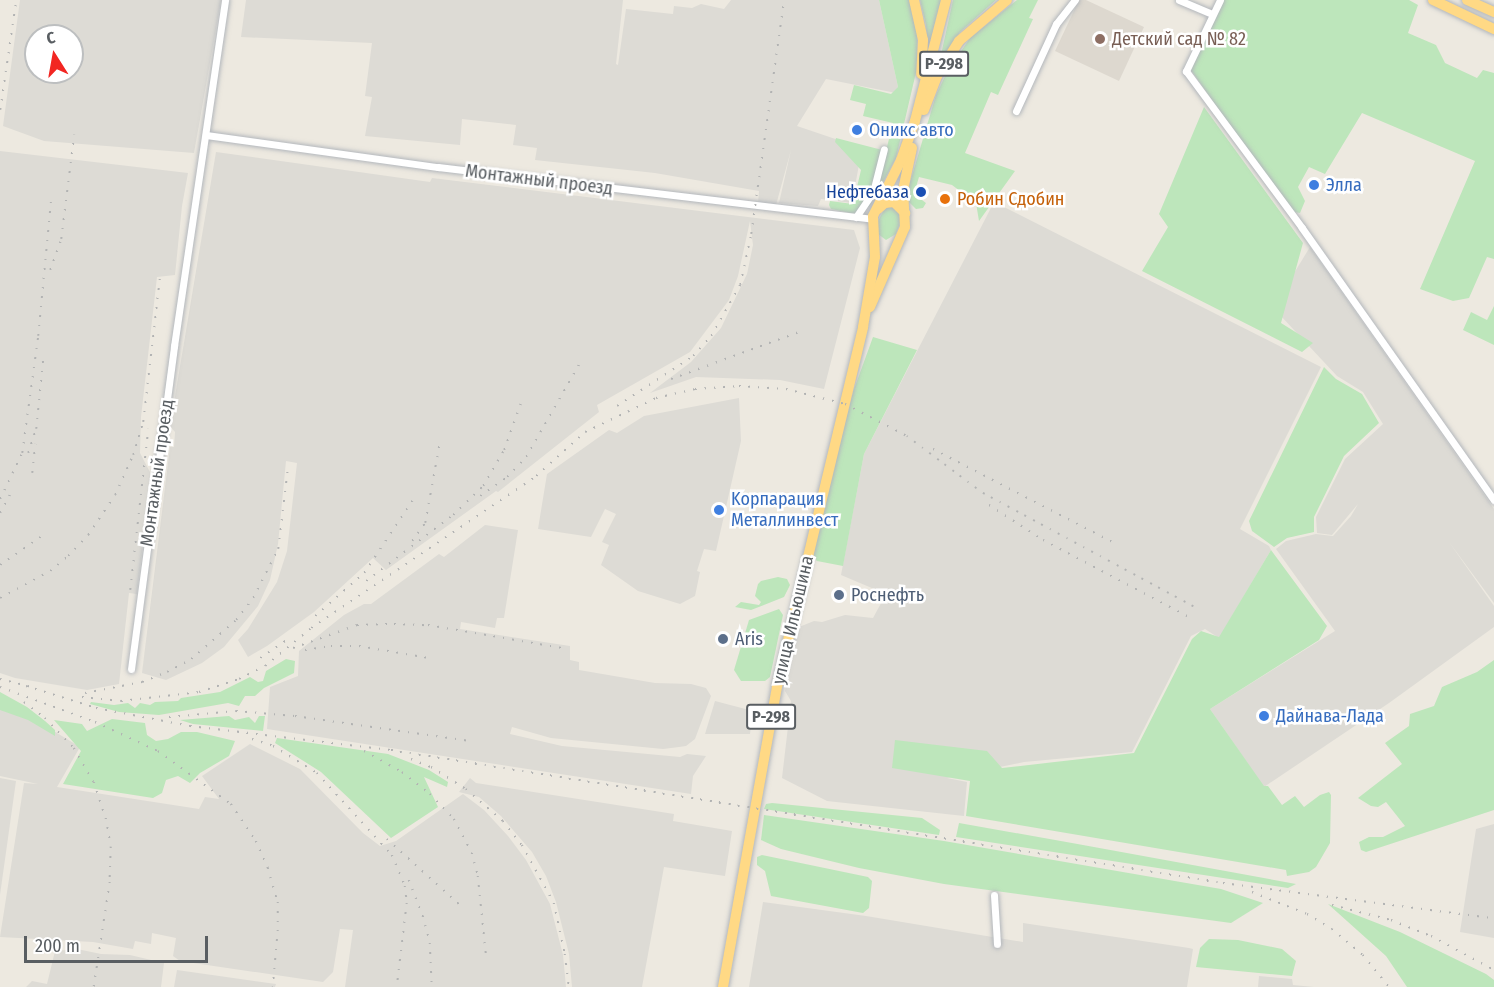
<!DOCTYPE html>
<html>
<head>
<meta charset="utf-8">
<style>
	body { margin:0 }
	#map { position:relative; width:1494px; height:987px; overflow:hidden; background:#ede9e0; font-family:"Fira Sans Condensed",sans-serif }
	div>[style] { position:absolute }
	[style*='--x'] { left:calc(var(--x)*1px); top:calc(var(--y)*1px); width:calc(var(--w)*1px); rotate:calc(var(--a)*1deg) }
	.industrial>* { inset:0; background:#dddbd5 }
	.education>* { inset:0; background:#ddd8cf }
	.green>* { inset:0; background:#bde6bb }
	.roads { filter:drop-shadow(0 0 2px #b3b7bc) drop-shadow(0 0 2px #b3b7bc) }
	.minor>* { height:7px; margin:-3.5px; padding:0 3.5px; transform-origin:3.5px; border-radius:3.5px; background:#fff }
	.highway>* { height:10px; margin:-5px; padding:0 5px; transform-origin:5px; border-radius:5px; background:#ffd985 }
	.rail>* { height:1.5px; margin-top:-0.75px; transform-origin:0; background:repeating-linear-gradient(90deg,#b2b3b3 0 1.5px,transparent 0 9.5px) }
	.dots>* { width:16px; height:16px; translate:-50% -50%; box-sizing:border-box; border:3px solid #fff; border-radius:50% }
	span { translate:-50% -50%; white-space:nowrap; text-align:center; line-height:1.15; -webkit-text-stroke:5px #fff; paint-order:stroke }
	.shield-label span { padding:2px 4px; background:#fff; border:2px solid; border-radius:4px; -webkit-text-stroke-width:0 }
	.shield-label { font-size:16px; color:#595e62; font-weight:700 }
	.education-label { font-size:18px; color:#785e54 }
	.left { translate:0 -50%; text-align:left }
	.shop-label { font-size:18px; color:#366cbe }
	.street-label { font-size:18px; color:#595e62 }
	.transit-label { font-size:18px; color:#164399 }
	.right { translate:-100% -50%; text-align:right }
	.food-label { font-size:18px; color:#c56008 }
	.service-label { font-size:18px; color:#4e5e75 }
	.north { position:absolute; left:24px; top:24px; width:60px; height:60px; box-sizing:border-box; background:#fff; border:2px solid #bdbfc0; border-radius:50%; rotate:349deg; font-size:16px; font-weight:700; line-height:24px; text-align:center; color:#595e62 }
	.north::after { content:''; display:block; margin:auto; width:21px; height:27px; background:#f22622; clip-path:polygon(50% 0,100% 100%,50% 72%,0 100%) }
	.scale { position:absolute; left:24px; top:936px; width:184px; height:27px; box-sizing:border-box; border:3px solid #595e62; border-top:0; padding-left:8px; font-size:18px; line-height:21px; white-space:nowrap; color:#595e62; -webkit-text-stroke:4px #fff; paint-order:stroke }
</style>
</head>
<body>
<div id="map">
	<div class="industrial">
		<i style="clip-path:polygon(evenodd,20px 0,221px 0,194px 153px,44px 141px,3px 126px,20px 0,36px 36px,72px 36px,72px 72px,36px 72px,36px 36px)"></i>
		<i style="clip-path:polygon(246px 0,623px 0,616px 64px,618px 65px,626px 9px,673px 14px,674px 6px,692px 8px,701px 4px,724px 9px,731px 0,879px 0,898px 87px,896px 93px,826px 79px,797px 126px,862px 148px,852px 203px,821px 199px,818px 206px,779px 203px,791px 150px,776px 205px,758px 204px,759px 191px,655px 173px,535px 160px,537px 148px,513px 145px,516px 125px,462px 119px,460px 145px,365px 136px,372px 97px,365px 96px,372px 43px,241px 37px)"></i>
		<i style="clip-path:polygon(0 151px,188px 173px,182px 206px,175px 275px,157px 277px,141px 417px,140px 453px,151px 474px,137px 594px,129px 593px,119px 684px,87px 690px,15px 678px,0 673px)"></i>
		<i style="clip-path:polygon(216px 152px,430px 182px,432px 178px,854px 230px,860px 248px,824px 389px,780px 380px,696px 377px,650px 393px,691px 362px,721px 328px,747px 274px,753px 245px,750px 221px,738px 276px,729px 300px,690px 352px,597px 405px,599px 412px,498px 492px,496px 491px,386px 570px,373px 558px,314px 612px,267px 646px,248px 657px,238px 640px,248px 629px,277px 582px,287px 551px,297px 463px,286px 461px,278px 544px,270px 580px,258px 606px,224px 647px,202px 663px,166px 680px,142px 673px,170px 447px,174px 447px,175px 432px,170px 426px)"></i>
		<i style="clip-path:polygon(994px 202px,1321px 367px,1240px 529px,1269px 546px,1271px 550px,1219px 638px,1205px 629px,1191px 636px,1132px 752px,1024px 762px,947px 778px,967px 782px,964px 816px,827px 801px,782px 778px,791px 701px,785px 691px,795px 636px,799px 627px,814px 621px,822px 622px,845px 615px,873px 618px,886px 594px,841px 575px,864px 454px)"></i>
		<i style="clip-path:polygon(1310px 247px,1494px 509px,1494px 603px,1449px 542px,1494px 606px,1494px 627px,1389px 703px,1264px 787px,1210px 709px,1335px 631px,1276px 549px,1286px 541px,1316px 534px,1333px 536px,1351px 516px,1358px 504px,1332px 535px,1317px 533px,1316px 517px,1345px 459px,1383px 424px,1363px 392px,1337px 376px,1280px 315px,1288px 283px)"></i>
		<i style="clip-path:polygon(739px 398px,741px 441px,716px 551px,704px 549px,697px 571px,700px 572px,695px 596px,680px 604px,638px 591px,601px 565px,609px 545px,602px 542px,616px 514px,605px 509px,591px 537px,538px 529px,547px 474px,609px 430px,617px 433px,644px 416px)"></i>
		<i style="clip-path:polygon(485px 525px,518px 530px,504px 618px,497px 618px,495px 628px,461px 622px,460px 629px,570px 646px,570px 660px,579px 662px,579px 670px,655px 683px,691px 684px,706px 688px,711px 696px,695px 739px,686px 746px,679px 747px,663px 749px,551px 738px,512px 727px,510px 734px,562px 746px,680px 757px,687px 754px,706px 756px,693px 776px,691px 794px,267px 729px,270px 687px,298px 676px,299px 651px,344px 615px,364px 604px,371px 604px,439px 554px,444px 557px)"></i>
		<i style="clip-path:polygon(715px 701px,753px 711px,750px 734px,705px 734px)"></i>
		<i style="clip-path:polygon(0 707px,29px 716px,80px 747px,57px 787px,199px 809px,205px 797px,219px 799px,202px 776px,250px 744px,300px 769px,363px 833px,380px 846px,396px 841px,463px 794px,484px 810px,508px 836px,526px 860px,550px 904px,563px 955px,566px 987px,345px 987px,353px 930px,340px 929px,333px 972px,323px 982px,180px 961px,173px 956px,176px 938px,152px 933px,151px 944px,135px 941px,133px 949px,93px 942px,0 937px,24px 783px,38px 784px,0 776px)"></i>
		<i style="clip-path:polygon(0 778px,16px 781px,0 895px)"></i>
		<i style="clip-path:polygon(470px 778px,476px 783px,674px 814px,673px 821px,732px 831px,725px 876px,664px 867px,642px 987px,572px 987px,569px 954px,556px 902px,546px 876px,532px 852px,501px 816px,479px 797px,459px 792px)"></i>
		<i style="clip-path:polygon(1494px 824px,1494px 938px,1460px 932px,1476px 829px)"></i>
		<i style="clip-path:polygon(763px 902px,866px 916px,1023px 942px,1023px 923px,1189px 948px,1193px 949px,1187px 987px,749px 987px)"></i>
		<i style="clip-path:polygon(77px 949px,101px 954px,130px 955px,164px 963px,161px 987px,26px 987px,32px 981px,47px 984px,55px 951px)"></i>
		<i style="clip-path:polygon(177px 970px,276px 984px,275px 987px,174px 987px)"></i>
		<i style="clip-path:polygon(1259px 976px,1292px 979px,1293px 985px,1314px 987px,1258px 987px)"></i>
	</div>
	<div class="education">
		<i style="clip-path:polygon(1079px 0,1086px 0,1144px 27px,1119px 81px,1055px 51px)"></i>
	</div>
	<div class="green">
		<i style="clip-path:polygon(879px 0,910px 0,917px 31px,918px 64px,896px 158px,870px 206px,855px 214px,831px 209px,829px 205px,830px 201px,853px 204px,861px 170px,835px 142px,836px 138px,886px 151px,893px 123px,863px 116px,866px 104px,850px 100px,854px 85px,891px 94px,898px 87px)"></i>
		<i style="clip-path:polygon(920px 0,942px 0,928px 54px,926px 25px)"></i>
		<i style="clip-path:polygon(953px 0,996px 0,960px 32px,939px 64px)"></i>
		<i style="clip-path:polygon(1017px 0,1038px 0,1029px 18px,1033px 19px,998px 95px,991px 92px,965px 153px,1015px 171px,979px 221px,976px 203px,952px 185px,919px 177px,914px 194px,926px 203px,923px 208px,916px 209px,909px 202px,908px 189px,936px 95px,947px 72px,970px 38px)"></i>
		<i style="clip-path:polygon(1223px 0,1409px 0,1418px 5px,1408px 33px,1436px 45px,1445px 63px,1477px 78px,1483px 70px,1494px 73px,1494px 259px,1487px 257px,1469px 298px,1453px 301px,1420px 289px,1475px 161px,1362px 113px,1325px 174px,1309px 167px,1298px 187px,1305px 201px,1300px 213px,1294px 212px,1258px 166px,1191px 70px,1211px 20px)"></i>
		<i style="clip-path:polygon(1204px 107px,1303px 243px,1281px 323px,1313px 343px,1302px 352px,1142px 271px,1168px 227px,1159px 214px)"></i>
		<i style="clip-path:polygon(893px 205px,900px 214px,900px 223px,896px 234px,886px 240px,878px 234px,878px 221px,885px 208px)"></i>
		<i style="clip-path:polygon(1494px 306px,1494px 345px,1463px 330px,1471px 312px,1487px 320px)"></i>
		<i style="clip-path:polygon(873px 337px,917px 350px,864px 454px,843px 566px,817px 561px,811px 555px,853px 392px)"></i>
		<i style="clip-path:polygon(1324px 367px,1336px 379px,1362px 394px,1379px 423px,1344px 456px,1314px 517px,1314px 532px,1287px 538px,1274px 547px,1252px 531px,1249px 521px)"></i>
		<i style="clip-path:polygon(1271px 550px,1327px 626px,1319px 640px,1210px 709px,1264px 786px,1268px 786px,1282px 805px,1295px 796px,1304px 807px,1320px 795px,1329px 792px,1331px 795px,1330px 843px,1316px 867px,1309px 872px,1287px 876px,1286px 870px,966px 816px,970px 781px,892px 768px,895px 740px,987px 751px,1002px 768px,1134px 753px,1192px 639px,1201px 631px,1219px 637px)"></i>
		<i style="clip-path:polygon(778px 577px,787px 579px,790px 585px,784px 597px,751px 610px,735px 607px,741px 602px,759px 605px,761px 602px,755px 596px,758px 584px,761px 581px)"></i>
		<i style="clip-path:polygon(779px 609px,783px 615px,770px 677px,765px 681px,741px 681px,734px 670px,749px 620px)"></i>
		<i style="clip-path:polygon(286px 659px,295px 661px,294px 673px,264px 688px,255px 696px,245px 696px,239px 706px,228px 703px,159px 715px,119px 712px,90px 704px,91px 702px,114px 705px,128px 703px,135px 708px,140px 703px,150px 705px,155px 702px,178px 701px,181px 698px,220px 692px,250px 677px,258px 682px,263px 681px,266px 671px)"></i>
		<i style="clip-path:polygon(1494px 660px,1494px 810px,1366px 852px,1361px 850px,1359px 842px,1369px 837px,1383px 837px,1405px 826px,1386px 802px,1378px 807px,1371px 806px,1358px 798px,1402px 764px,1385px 743px,1409px 726px,1410px 714px,1434px 706px,1442px 687px,1477px 672px)"></i>
		<i style="clip-path:polygon(0 692px,27px 707px,45px 721px,55px 730px,55px 736px,28px 720px,0 710px)"></i>
		<i style="clip-path:polygon(229px 716px,235px 720px,249px 717px,255px 723px,259px 716px,265px 716px,263px 731px,193px 724px,180px 720px)"></i>
		<i style="clip-path:polygon(112px 719px,145px 723px,147px 735px,156px 741px,168px 739px,181px 732px,197px 732px,235px 741px,229px 756px,200px 773px,190px 783px,178px 776px,166px 780px,162px 793px,153px 798px,63px 784px,81px 751px,54px 720px,82px 724px,87px 731px)"></i>
		<i style="clip-path:polygon(277px 738px,388px 754px,429px 770px,448px 782px,447px 787px,424px 777px,438px 807px,391px 838px,321px 772px,275px 743px)"></i>
		<i style="clip-path:polygon(772px 803px,922px 818px,940px 830px,939px 835px,764px 809px,766px 804px)"></i>
		<i style="clip-path:polygon(764px 815px,944px 841px,1221px 889px,1263px 903px,1231px 923px,944px 884px,859px 868px,781px 849px,761px 840px)"></i>
		<i style="clip-path:polygon(959px 823px,1072px 843px,1296px 884px,1288px 888px,956px 837px)"></i>
		<i style="clip-path:polygon(762px 855px,868px 877px,872px 881px,869px 908px,863px 913px,771px 896px,765px 871px,757px 865px,757px 857px)"></i>
		<i style="clip-path:polygon(1328px 904px,1400px 932px,1486px 974px,1494px 980px,1494px 987px,1407px 987px,1386px 956px)"></i>
		<i style="clip-path:polygon(1209px 939px,1238px 940px,1282px 949px,1296px 961px,1292px 976px,1196px 967px,1200px 948px)"></i>
	</div>
	<div class="roads">
		<div class="minor">
			<i style="--x:1179;--y:0;--w:36;--a:23"></i>
			<i style="--x:1220;--y:0;--w:79;--a:115.6"></i>
			<i style="--x:1186;--y:71;--w:195;--a:53.5"></i>
			<i style="--x:1302;--y:228;--w:333;--a:54.8"></i>
			<i style="--x:1016;--y:111;--w:96;--a:-65.3"></i>
			<i style="--x:1056;--y:24;--w:31;--a:-52"></i>
			<i style="--x:206;--y:135;--w:234;--a:7.9"></i>
			<i style="--x:438;--y:167;--w:438;--a:6.8"></i>
			<i style="--x:856;--y:217;--w:30;--a:-56"></i>
			<i style="--x:873;--y:192;--w:44;--a:-75.7"></i>
			<i style="--x:131;--y:669;--w:326;--a:-82.4"></i>
			<i style="--x:174;--y:346;--w:350;--a:-81.6"></i>
			<i style="--x:994;--y:895;--w:49;--a:86.5"></i>
		</div>
		<div class="highway">
			<i style="--x:914;--y:0;--w:41;--a:77.3"></i>
			<i style="--x:923;--y:40;--w:34;--a:93"></i>
			<i style="--x:1433;--y:0;--w:68;--a:25.4"></i>
			<i style="--x:1467;--y:0;--w:30;--a:24"></i>
			<i style="--x:924;--y:110;--w:36;--a:-69"></i>
			<i style="--x:937;--y:76;--w:41;--a:-57.8"></i>
			<i style="--x:959;--y:41;--w:63;--a:-40.5"></i>
			<i style="--x:878;--y:209;--w:9;--a:-41"></i>
			<i style="--x:885;--y:203;--w:9;--a:-6"></i>
			<i style="--x:894;--y:202;--w:16;--a:45"></i>
			<i style="--x:870;--y:307;--w:87;--a:-66.4"></i>
			<i style="--x:905;--y:227;--w:37;--a:-93"></i>
			<i style="--x:903;--y:190;--w:43;--a:-77.9"></i>
			<i style="--x:723;--y:987;--w:306;--a:-79.8"></i>
			<i style="--x:777;--y:686;--w:369;--a:-76.5"></i>
			<i style="--x:863;--y:327;--w:71;--a:-80.3"></i>
			<i style="--x:875;--y:257;--w:41;--a:-92.8"></i>
			<i style="--x:873;--y:216;--w:63;--a:-63.4"></i>
			<i style="--x:901;--y:160;--w:41;--a:-70.3"></i>
			<i style="--x:915;--y:121;--w:125;--a:-75.6"></i>
		</div>
	</div>
	<div class="rail">
		<i style="--x:0;--y:110;--w:111;--a:-81.7"></i>
		<i style="--x:50;--y:270;--w:33;--a:-70"></i>
		<i style="--x:61;--y:239;--w:105;--a:-82.9"></i>
		<i style="--x:671;--y:379;--w:142;--a:-20.2"></i>
		<i style="--x:617;--y:406;--w:91;--a:-33.3"></i>
		<i style="--x:693;--y:356;--w:27;--a:-48"></i>
		<i style="--x:711;--y:336;--w:59;--a:-60.4"></i>
		<i style="--x:740;--y:285;--w:52;--a:-77.8"></i>
		<i style="--x:751;--y:234;--w:236;--a:-82"></i>
		<i style="--x:933;--y:449;--w:208;--a:27.4"></i>
		<i style="--x:28;--y:453;--w:25;--a:-72"></i>
		<i style="--x:36;--y:429;--w:70;--a:-84.3"></i>
		<i style="--x:32;--y:473;--w:29;--a:-84"></i>
		<i style="--x:480;--y:496;--w:33;--a:-35"></i>
		<i style="--x:507;--y:477;--w:28;--a:-46"></i>
		<i style="--x:526;--y:457;--w:111;--a:-60.2"></i>
		<i style="--x:0;--y:499;--w:51;--a:-64.4"></i>
		<i style="--x:22;--y:453;--w:118;--a:-82.2"></i>
		<i style="--x:38;--y:336;--w:139;--a:-84.6"></i>
		<i style="--x:989;--y:505;--w:64;--a:32.9"></i>
		<i style="--x:1043;--y:540;--w:167;--a:27.8"></i>
		<i style="--x:0;--y:513;--w:24;--a:-62"></i>
		<i style="--x:412;--y:541;--w:22;--a:-54"></i>
		<i style="--x:425;--y:523;--w:78;--a:-79.7"></i>
		<i style="--x:0;--y:565;--w:56;--a:-34.8"></i>
		<i style="--x:366;--y:581;--w:109;--a:-37.2"></i>
		<i style="--x:453;--y:515;--w:42;--a:-44"></i>
		<i style="--x:483;--y:486;--w:42;--a:-59.7"></i>
		<i style="--x:504;--y:450;--w:56;--a:-70.3"></i>
		<i style="--x:130;--y:590;--w:162;--a:-83.6"></i>
		<i style="--x:0;--y:598;--w:57;--a:-28.4"></i>
		<i style="--x:50;--y:571;--w:23;--a:-40"></i>
		<i style="--x:68;--y:556;--w:29;--a:-46"></i>
		<i style="--x:88;--y:535;--w:48;--a:-56"></i>
		<i style="--x:115;--y:495;--w:44;--a:-65.8"></i>
		<i style="--x:133;--y:455;--w:34;--a:-73"></i>
		<i style="--x:143;--y:422;--w:149;--a:-83.4"></i>
		<i style="--x:315;--y:616;--w:65;--a:-41.3"></i>
		<i style="--x:364;--y:573;--w:94;--a:-56.3"></i>
		<i style="--x:311;--y:628;--w:272;--a:-34"></i>
		<i style="--x:536;--y:476;--w:66;--a:-41.9"></i>
		<i style="--x:585;--y:432;--w:79;--a:-25.6"></i>
		<i style="--x:656;--y:398;--w:40;--a:-13"></i>
		<i style="--x:695;--y:389;--w:44;--a:-3.9"></i>
		<i style="--x:739;--y:386;--w:47;--a:3.7"></i>
		<i style="--x:786;--y:389;--w:61;--a:14.3"></i>
		<i style="--x:845;--y:404;--w:70;--a:27.3"></i>
		<i style="--x:907;--y:436;--w:95;--a:36.9"></i>
		<i style="--x:983;--y:493;--w:243;--a:28.3"></i>
		<i style="--x:293;--y:648;--w:68;--a:-19.8"></i>
		<i style="--x:357;--y:625;--w:37;--a:-2"></i>
		<i style="--x:394;--y:624;--w:34;--a:2"></i>
		<i style="--x:428;--y:625;--w:136;--a:9.7"></i>
		<i style="--x:305;--y:650;--w:26;--a:-9"></i>
		<i style="--x:331;--y:646;--w:28;--a:0"></i>
		<i style="--x:359;--y:646;--w:71;--a:9.7"></i>
		<i style="--x:260;--y:658;--w:34;--a:-34"></i>
		<i style="--x:0;--y:679;--w:36;--a:14"></i>
		<i style="--x:26;--y:686;--w:73;--a:17.4"></i>
		<i style="--x:96;--y:708;--w:96;--a:10.8"></i>
		<i style="--x:190;--y:726;--w:202;--a:6.8"></i>
		<i style="--x:391;--y:750;--w:843;--a:9.08"></i>
		<i style="--x:1223;--y:883;--w:273;--a:7.4"></i>
		<i style="--x:0;--y:687;--w:101;--a:20.2"></i>
		<i style="--x:95;--y:722;--w:69;--a:24.7"></i>
		<i style="--x:158;--y:751;--w:90;--a:36"></i>
		<i style="--x:231;--y:804;--w:45;--a:56"></i>
		<i style="--x:256;--y:841;--w:30;--a:66"></i>
		<i style="--x:268;--y:868;--w:35;--a:74"></i>
		<i style="--x:278;--y:902;--w:28;--a:90"></i>
		<i style="--x:278;--y:930;--w:57;--a:95"></i>
		<i style="--x:85;--y:693;--w:58;--a:-10.9"></i>
		<i style="--x:142;--y:682;--w:27;--a:-22"></i>
		<i style="--x:167;--y:672;--w:27;--a:-28"></i>
		<i style="--x:191;--y:659;--w:60;--a:-40.9"></i>
		<i style="--x:236;--y:620;--w:28;--a:-52"></i>
		<i style="--x:253;--y:598;--w:55;--a:-63"></i>
		<i style="--x:278;--y:549;--w:85;--a:-83.2"></i>
		<i style="--x:82;--y:697;--w:39;--a:6"></i>
		<i style="--x:121;--y:701;--w:79;--a:-6.6"></i>
		<i style="--x:199;--y:692;--w:42;--a:-18"></i>
		<i style="--x:239;--y:679;--w:29;--a:-27"></i>
		<i style="--x:265;--y:666;--w:66;--a:-39.5"></i>
		<i style="--x:24;--y:702;--w:26;--a:37"></i>
		<i style="--x:45;--y:718;--w:42;--a:46"></i>
		<i style="--x:74;--y:748;--w:39;--a:60"></i>
		<i style="--x:94;--y:782;--w:38;--a:72"></i>
		<i style="--x:106;--y:818;--w:29;--a:80"></i>
		<i style="--x:111;--y:847;--w:35;--a:92"></i>
		<i style="--x:110;--y:882;--w:106;--a:98.7"></i>
		<i style="--x:169;--y:717;--w:67;--a:-5.1"></i>
		<i style="--x:236;--y:711;--w:59;--a:4.8"></i>
		<i style="--x:295;--y:716;--w:177;--a:8.1"></i>
		<i style="--x:252;--y:739;--w:22;--a:18"></i>
		<i style="--x:273;--y:746;--w:52;--a:31.5"></i>
		<i style="--x:317;--y:773;--w:111;--a:47.6"></i>
		<i style="--x:392;--y:855;--w:34;--a:67"></i>
		<i style="--x:405;--y:886;--w:17;--a:83"></i>
		<i style="--x:407;--y:903;--w:85;--a:96.8"></i>
		<i style="--x:364;--y:751;--w:43;--a:28.9"></i>
		<i style="--x:402;--y:772;--w:36;--a:38"></i>
		<i style="--x:430;--y:794;--w:35;--a:46"></i>
		<i style="--x:454;--y:819;--w:38;--a:62"></i>
		<i style="--x:472;--y:853;--w:24;--a:75"></i>
		<i style="--x:478;--y:876;--w:78;--a:84.1"></i>
		<i style="--x:411;--y:759;--w:22;--a:22"></i>
		<i style="--x:431;--y:767;--w:41;--a:32.2"></i>
		<i style="--x:466;--y:789;--w:49;--a:40.9"></i>
		<i style="--x:503;--y:821;--w:31;--a:52"></i>
		<i style="--x:522;--y:845;--w:66;--a:61.1"></i>
		<i style="--x:554;--y:903;--w:52;--a:77.8"></i>
		<i style="--x:565;--y:954;--w:33;--a:83"></i>
		<i style="--x:387;--y:839;--w:97;--a:42.1"></i>
		<i style="--x:409;--y:880;--w:39;--a:69"></i>
		<i style="--x:423;--y:916;--w:28;--a:75"></i>
		<i style="--x:430;--y:943;--w:44;--a:87.4"></i>
		<i style="--x:1252;--y:892;--w:59;--a:21.8"></i>
		<i style="--x:1307;--y:914;--w:29;--a:31"></i>
		<i style="--x:1332;--y:929;--w:40;--a:40"></i>
		<i style="--x:1363;--y:955;--w:41;--a:50.9"></i>
		<i style="--x:1332;--y:905;--w:61;--a:14.3"></i>
		<i style="--x:1391;--y:920;--w:43;--a:21.8"></i>
		<i style="--x:1431;--y:936;--w:72;--a:28.4"></i>
	</div>
	<div class="dots">
		<i style="left:1100px;top:39px;background:#8d6e63"></i>
		<i style="left:857px;top:130px;background:#3f7fe0"></i>
		<i style="left:1314px;top:185px;background:#3f7fe0"></i>
		<i style="left:921px;top:192px;background:#1a4fb4"></i>
		<i style="left:945px;top:199px;background:#e8710a"></i>
		<i style="left:719px;top:510px;background:#3f7fe0"></i>
		<i style="left:839px;top:595px;background:#5c6f8a"></i>
		<i style="left:723px;top:639px;background:#5c6f8a"></i>
		<i style="left:1264px;top:716px;background:#3f7fe0"></i>
	</div>
	<div class="shield-label">
		<span style="left:944px;top:64px">Р-298</span>
		<span style="left:771px;top:717px">Р-298</span>
	</div>
	<div class="education-label">
		<span class="left" style="left:1112px;top:39px">Детский сад № 82</span>
	</div>
	<div class="shop-label">
		<span class="left" style="left:869px;top:130px">Оникс авто</span>
		<span class="left" style="left:1326px;top:185px">Элла</span>
		<span class="left" style="left:731px;top:510px">Kорпарация<br>Металлинвест</span>
		<span class="left" style="left:1276px;top:716px">Дайнава-Лада</span>
	</div>
	<div class="street-label">
		<span style="left:539px;top:180px;rotate:7deg">Монтажный проезд</span>
		<span style="left:157px;top:473px;rotate:-82deg">Монтажный проезд</span>
		<span style="left:793px;top:620px;rotate:-77deg">улица Ильюшина</span>
	</div>
	<div class="transit-label">
		<span class="right" style="left:909px;top:192px">Нефтебаза</span>
	</div>
	<div class="food-label">
		<span class="left" style="left:957px;top:199px">Робин Сдобин</span>
	</div>
	<div class="service-label">
		<span class="left" style="left:851px;top:595px">Роснефть</span>
		<span class="left" style="left:735px;top:639px">Aris</span>
	</div>
	<div class="north">С</div>
	<div class="scale">200 m</div>
</div>
</body>
</html>
